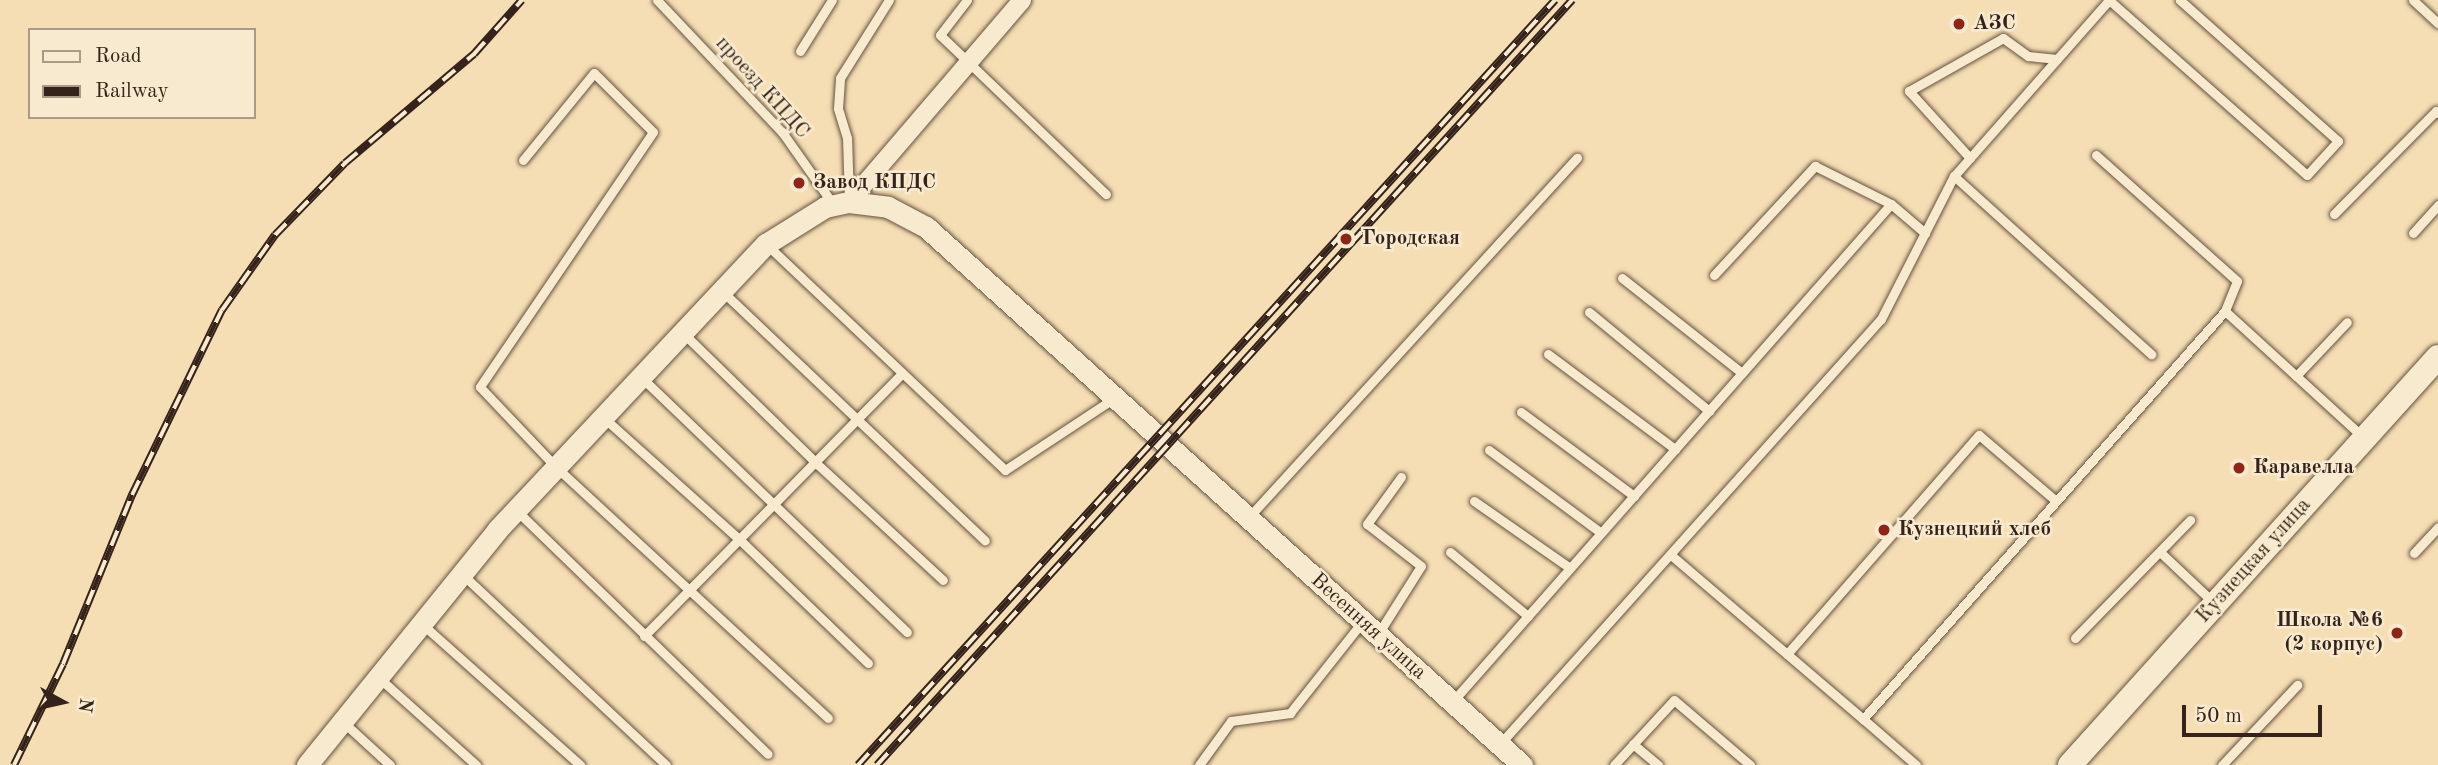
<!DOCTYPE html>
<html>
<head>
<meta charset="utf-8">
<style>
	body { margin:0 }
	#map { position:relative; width:2438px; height:765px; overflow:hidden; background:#f5deb3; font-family:"Old Standard TT",serif }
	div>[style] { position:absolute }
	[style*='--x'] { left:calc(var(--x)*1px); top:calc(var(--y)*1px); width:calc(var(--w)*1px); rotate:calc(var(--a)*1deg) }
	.roads { filter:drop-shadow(0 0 2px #655241) drop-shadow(0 0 2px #655241) }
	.service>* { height:9px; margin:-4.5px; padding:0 4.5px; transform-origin:4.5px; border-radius:4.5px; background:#f8eace }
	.minor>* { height:18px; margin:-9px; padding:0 9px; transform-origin:9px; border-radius:9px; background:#f8eace }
	.tertiary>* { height:21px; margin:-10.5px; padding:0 10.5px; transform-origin:10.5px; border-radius:10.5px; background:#f8eace }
	.secondary>* { height:24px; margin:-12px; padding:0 12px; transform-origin:12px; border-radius:12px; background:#f8eace }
	.rail>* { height:8px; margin-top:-4px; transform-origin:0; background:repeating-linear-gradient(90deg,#f8eace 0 16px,#35231b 0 32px); box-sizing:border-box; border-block:2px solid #35231b }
	.dots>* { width:19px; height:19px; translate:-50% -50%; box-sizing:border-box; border:4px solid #f8eace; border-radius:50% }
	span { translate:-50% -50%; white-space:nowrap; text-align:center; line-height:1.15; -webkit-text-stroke:5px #f8eace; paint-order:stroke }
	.poi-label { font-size:21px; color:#35231b; font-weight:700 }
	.left { translate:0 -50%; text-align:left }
	.right { translate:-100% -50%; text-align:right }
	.street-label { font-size:21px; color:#35231b }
	.legend { position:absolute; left:28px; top:28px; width:228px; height:91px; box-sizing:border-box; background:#f8eace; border:2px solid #aa9a86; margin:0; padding:9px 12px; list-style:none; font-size:21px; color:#35231b }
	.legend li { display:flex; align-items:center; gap:14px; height:35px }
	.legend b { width:35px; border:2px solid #aa9a86 }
	.north { position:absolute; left:28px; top:667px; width:70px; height:70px; -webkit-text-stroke:5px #f8eace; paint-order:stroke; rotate:98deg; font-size:19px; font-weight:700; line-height:28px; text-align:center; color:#35231b }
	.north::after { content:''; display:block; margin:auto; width:24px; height:32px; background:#35231b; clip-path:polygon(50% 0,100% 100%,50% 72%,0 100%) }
	.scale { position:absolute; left:2182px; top:705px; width:140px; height:32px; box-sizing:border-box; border:4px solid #35231b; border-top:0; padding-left:9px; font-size:21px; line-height:24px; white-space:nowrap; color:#35231b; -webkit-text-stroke:5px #f8eace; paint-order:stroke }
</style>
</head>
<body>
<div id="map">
	<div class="roads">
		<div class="service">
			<i style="--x:657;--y:0;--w:182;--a:46.6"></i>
			<i style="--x:782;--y:132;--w:88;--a:54.7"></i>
			<i style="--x:967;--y:0;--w:44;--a:127.6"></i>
			<i style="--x:940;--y:35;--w:230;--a:43.8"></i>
			<i style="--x:2109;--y:0;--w:264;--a:41.5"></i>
			<i style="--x:2307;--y:175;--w:46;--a:-47.6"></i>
			<i style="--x:2338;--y:141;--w:212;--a:-138.3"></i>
			<i style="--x:2413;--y:0;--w:34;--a:43"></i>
			<i style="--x:800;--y:51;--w:60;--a:-57.9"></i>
			<i style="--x:2096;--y:155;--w:189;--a:41.8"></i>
			<i style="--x:2237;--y:281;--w:32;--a:112"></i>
			<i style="--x:2225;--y:311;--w:187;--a:42.4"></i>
			<i style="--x:1970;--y:158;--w:91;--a:-132.3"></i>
			<i style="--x:1909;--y:91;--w:108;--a:-29.4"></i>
			<i style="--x:2003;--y:38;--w:31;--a:36"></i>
			<i style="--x:2028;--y:56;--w:29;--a:6"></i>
			<i style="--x:523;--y:160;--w:112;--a:-50.8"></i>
			<i style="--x:594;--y:73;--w:83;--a:45"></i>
			<i style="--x:653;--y:132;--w:308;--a:124.2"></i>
			<i style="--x:480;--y:387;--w:110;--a:46.5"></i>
			<i style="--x:556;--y:467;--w:370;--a:42.7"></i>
			<i style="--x:1954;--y:176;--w:266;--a:42.1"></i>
			<i style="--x:849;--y:200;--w:62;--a:-91.8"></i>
			<i style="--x:847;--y:138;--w:31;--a:-107"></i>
			<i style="--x:838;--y:108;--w:30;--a:-86"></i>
			<i style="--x:840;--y:78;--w:92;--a:-57.9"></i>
			<i style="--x:2334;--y:214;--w:145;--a:-45.3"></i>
			<i style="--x:2436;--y:111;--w:3;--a:45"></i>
			<i style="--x:2413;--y:233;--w:38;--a:-48"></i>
			<i style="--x:766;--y:244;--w:329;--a:43.4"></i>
			<i style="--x:1005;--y:470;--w:131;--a:-33.4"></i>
			<i style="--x:1714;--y:275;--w:149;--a:-47.2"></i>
			<i style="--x:1815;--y:166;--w:85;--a:26.6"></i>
			<i style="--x:1891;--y:204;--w:45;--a:40.5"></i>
			<i style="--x:1622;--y:278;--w:153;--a:38.4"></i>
			<i style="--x:723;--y:292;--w:361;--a:43.5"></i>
			<i style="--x:1589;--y:312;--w:156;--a:39.5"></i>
			<i style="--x:684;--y:334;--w:183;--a:44.3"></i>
			<i style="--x:815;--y:462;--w:174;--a:42.7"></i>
			<i style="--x:1548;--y:354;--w:159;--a:36.8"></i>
			<i style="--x:2296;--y:376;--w:74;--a:-46.6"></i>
			<i style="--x:642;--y:378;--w:367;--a:43.8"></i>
			<i style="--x:1521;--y:412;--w:141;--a:36.6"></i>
			<i style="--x:604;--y:418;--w:181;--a:41.9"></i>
			<i style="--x:739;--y:539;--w:179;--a:43.9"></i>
			<i style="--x:1489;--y:450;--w:139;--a:36.5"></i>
			<i style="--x:1474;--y:501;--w:117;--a:34.9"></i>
			<i style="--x:517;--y:511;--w:349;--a:44.1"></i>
			<i style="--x:1248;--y:518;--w:488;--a:-47.6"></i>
			<i style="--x:1450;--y:552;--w:101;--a:39.4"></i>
			<i style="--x:2160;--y:552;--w:74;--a:43.4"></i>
			<i style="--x:2414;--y:553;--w:35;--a:-47"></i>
			<i style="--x:1671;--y:555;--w:253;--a:40.5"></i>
			<i style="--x:463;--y:575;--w:278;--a:43.1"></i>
			<i style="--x:422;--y:624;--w:212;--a:41.7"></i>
			<i style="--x:1378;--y:634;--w:80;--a:-57.7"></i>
			<i style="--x:1421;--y:566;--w:68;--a:-142.1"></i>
			<i style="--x:1367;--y:524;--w:58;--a:-54.1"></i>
			<i style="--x:644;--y:636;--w:368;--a:-45.5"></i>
			<i style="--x:2075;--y:638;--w:165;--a:-45.7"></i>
			<i style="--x:1787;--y:654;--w:291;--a:-48.8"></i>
			<i style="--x:1979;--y:435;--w:101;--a:40.6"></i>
			<i style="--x:378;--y:677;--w:132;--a:41.9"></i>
			<i style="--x:1453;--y:701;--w:662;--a:-48.61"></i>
			<i style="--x:342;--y:721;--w:65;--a:42.5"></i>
			<i style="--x:1633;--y:744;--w:33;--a:40"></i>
			<i style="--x:1499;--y:745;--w:572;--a:-48.12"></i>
			<i style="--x:1881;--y:319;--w:161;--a:-63"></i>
			<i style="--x:1954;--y:176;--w:235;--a:-48.6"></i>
			<i style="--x:1199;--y:765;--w:54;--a:-54"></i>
			<i style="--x:1231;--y:721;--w:60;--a:-7.7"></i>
			<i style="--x:1290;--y:713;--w:116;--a:-51.6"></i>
			<i style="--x:1614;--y:765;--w:88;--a:-47.3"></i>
			<i style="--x:1674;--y:700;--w:100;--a:40.5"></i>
			<i style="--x:1916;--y:765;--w:70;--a:-139"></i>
			<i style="--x:1863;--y:719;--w:545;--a:-48.42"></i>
			<i style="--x:2222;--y:765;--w:110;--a:-46.8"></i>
		</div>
		<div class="minor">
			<i style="--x:849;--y:202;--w:266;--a:-49.4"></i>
		</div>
		<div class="tertiary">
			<i style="--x:307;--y:765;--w:302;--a:-51"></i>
			<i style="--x:497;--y:530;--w:393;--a:-46.8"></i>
			<i style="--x:766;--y:244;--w:70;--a:-32.1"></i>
			<i style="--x:825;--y:207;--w:25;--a:-12"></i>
			<i style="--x:849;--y:202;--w:39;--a:7"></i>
			<i style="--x:888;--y:207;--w:43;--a:27.8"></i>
			<i style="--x:926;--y:227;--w:803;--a:42.07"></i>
		</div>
		<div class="secondary">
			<i style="--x:2070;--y:765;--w:549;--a:-47.95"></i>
		</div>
	</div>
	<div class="rail">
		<i style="--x:14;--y:765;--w:112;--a:-64.1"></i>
		<i style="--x:63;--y:664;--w:183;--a:-67.8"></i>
		<i style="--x:132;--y:495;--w:206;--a:-64.1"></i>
		<i style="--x:222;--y:310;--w:92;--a:-54.8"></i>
		<i style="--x:275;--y:235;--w:100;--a:-45.8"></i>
		<i style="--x:345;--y:163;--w:169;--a:-40.2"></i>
		<i style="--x:474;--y:54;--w:72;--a:-48.4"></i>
		<i style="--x:858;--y:765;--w:1035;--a:-47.66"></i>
		<i style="--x:877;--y:765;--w:1034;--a:-47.74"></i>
	</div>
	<div class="dots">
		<i style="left:1959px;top:24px;background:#8f2418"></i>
		<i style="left:799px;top:183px;background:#8f2418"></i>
		<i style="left:1346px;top:239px;background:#8f2418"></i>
		<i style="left:2239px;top:468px;background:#8f2418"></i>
		<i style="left:1884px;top:530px;background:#8f2418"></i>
		<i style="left:2397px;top:633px;background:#8f2418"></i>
	</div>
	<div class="poi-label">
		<span class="left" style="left:1973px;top:24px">АЗС</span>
		<span class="left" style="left:813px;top:183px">Завод КПДС</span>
		<span class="left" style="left:1362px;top:239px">Городская</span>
		<span class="left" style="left:2253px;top:468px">Каравелла</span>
		<span class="left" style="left:1898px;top:530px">Кузнецкий хлеб</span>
		<span class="right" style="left:2383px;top:633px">Школа №6<br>(2 корпус)</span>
	</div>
	<div class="street-label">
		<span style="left:762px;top:88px;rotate:48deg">проезд КПДС</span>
		<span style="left:2254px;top:561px;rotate:-48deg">Кузнецкая улица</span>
		<span style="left:1368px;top:627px;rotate:42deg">Весенняя улица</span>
	</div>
	<ul class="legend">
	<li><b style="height:9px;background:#f8eace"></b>Road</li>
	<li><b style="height:9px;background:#35231b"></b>Railway</li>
	</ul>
	<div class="north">N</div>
	<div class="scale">50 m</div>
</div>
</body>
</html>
